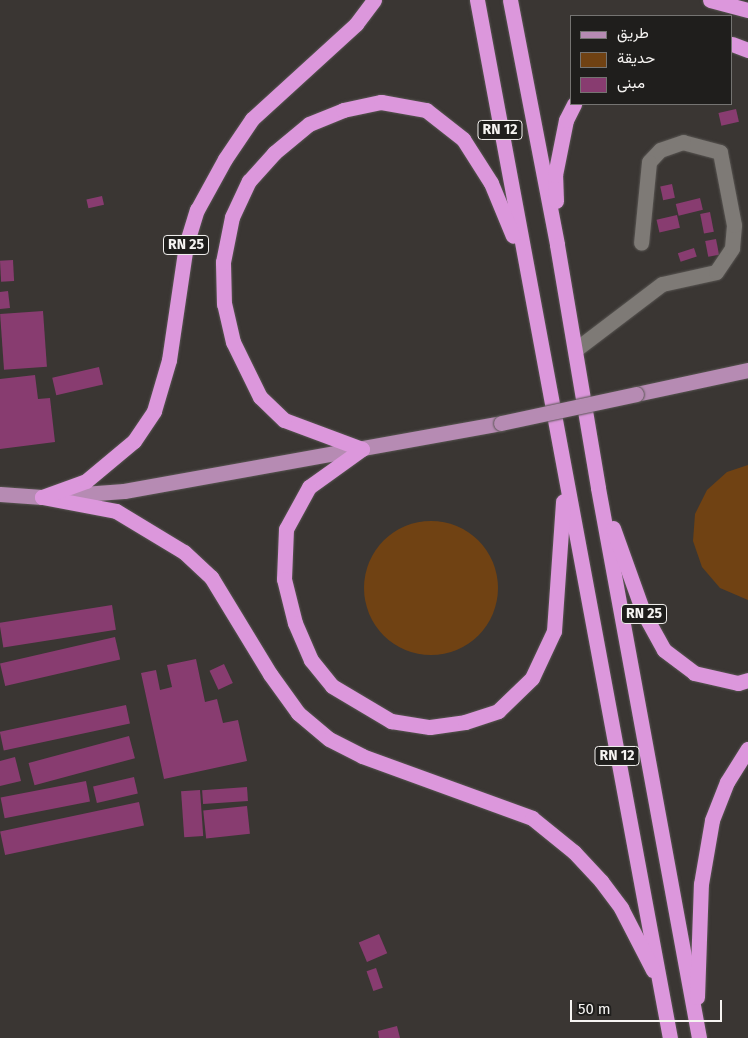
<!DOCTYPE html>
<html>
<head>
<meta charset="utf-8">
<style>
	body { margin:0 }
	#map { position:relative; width:748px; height:1038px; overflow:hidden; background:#3a3633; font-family:"Fira Sans",Vazirmatn,sans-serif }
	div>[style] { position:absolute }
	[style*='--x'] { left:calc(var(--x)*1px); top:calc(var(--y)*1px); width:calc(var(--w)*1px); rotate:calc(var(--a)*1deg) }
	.green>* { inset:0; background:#704213 }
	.round { border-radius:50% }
	.building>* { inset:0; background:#883c70; transform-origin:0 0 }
	.roads { filter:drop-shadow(0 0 1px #585552) drop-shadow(0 0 1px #585552) }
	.minor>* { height:15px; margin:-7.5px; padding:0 7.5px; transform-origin:7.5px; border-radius:7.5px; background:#7e7a76 }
	.major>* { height:15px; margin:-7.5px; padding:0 7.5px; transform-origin:7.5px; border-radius:7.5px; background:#b68bb3 }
	.highway>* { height:15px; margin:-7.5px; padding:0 7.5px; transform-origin:7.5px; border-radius:7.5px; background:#dc97dc }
	.bridges { filter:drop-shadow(0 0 1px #585552) drop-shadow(0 0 1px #585552) }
	.major-bridge>* { height:15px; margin:-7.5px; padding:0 7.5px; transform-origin:7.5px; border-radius:7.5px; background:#b68bb3 }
	span { translate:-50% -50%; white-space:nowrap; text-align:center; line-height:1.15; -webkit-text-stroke:4.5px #1f1e1c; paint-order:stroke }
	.shield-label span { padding:1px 4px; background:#1f1e1c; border:1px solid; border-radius:4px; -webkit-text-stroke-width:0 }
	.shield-label { font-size:14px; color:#f6f4f2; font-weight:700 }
	.legend { position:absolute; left:570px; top:15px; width:162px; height:90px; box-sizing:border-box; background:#1f1e1c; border:1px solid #757472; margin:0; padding:6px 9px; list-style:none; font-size:15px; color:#f6f4f2 }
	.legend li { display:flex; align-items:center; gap:10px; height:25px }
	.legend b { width:25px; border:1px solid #757472 }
	.scale { position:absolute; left:570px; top:1000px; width:152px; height:22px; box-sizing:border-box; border:2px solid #f6f4f2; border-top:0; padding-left:6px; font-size:15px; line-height:18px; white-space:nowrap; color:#f6f4f2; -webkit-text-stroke:4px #1f1e1c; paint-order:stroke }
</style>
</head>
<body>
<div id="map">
	<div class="green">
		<i style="clip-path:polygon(748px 465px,748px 600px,720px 588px,702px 567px,693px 541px,695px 514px,707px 490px,727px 472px)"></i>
		<i class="round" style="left:364px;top:521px;width:134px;height:134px"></i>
	</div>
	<div class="building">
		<i style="left:736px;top:109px;width:13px;height:18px;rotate:77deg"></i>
		<i style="left:672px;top:184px;width:14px;height:12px;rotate:78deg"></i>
		<i style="left:102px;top:196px;width:9px;height:16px;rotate:77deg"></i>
		<i style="left:700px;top:198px;width:12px;height:25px;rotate:76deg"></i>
		<i style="left:710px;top:212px;width:20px;height:10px;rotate:79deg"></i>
		<i style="left:677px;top:215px;width:13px;height:21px;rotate:77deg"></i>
		<i style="left:716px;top:239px;width:16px;height:11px;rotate:79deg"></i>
		<i style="left:694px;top:248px;width:9px;height:17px;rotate:72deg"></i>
		<i style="left:13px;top:260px;width:21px;height:13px;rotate:87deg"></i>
		<i style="clip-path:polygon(8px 291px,10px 308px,0 309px,0 292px)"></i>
		<i style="left:43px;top:311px;width:56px;height:43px;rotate:86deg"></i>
		<i style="left:99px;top:367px;width:18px;height:48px;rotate:77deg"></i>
		<i style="clip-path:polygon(35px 375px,38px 399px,50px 398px,55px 442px,0 449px,0 379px)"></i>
		<i style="left:112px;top:605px;width:25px;height:114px;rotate:81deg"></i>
		<i style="left:115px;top:637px;width:23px;height:118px;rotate:77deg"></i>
		<i style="clip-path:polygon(196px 659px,205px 702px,217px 699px,223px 723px,238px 720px,247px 761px,164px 779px,141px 673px,156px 670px,160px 690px,172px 687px,167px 665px)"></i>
		<i style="left:224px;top:664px;width:21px;height:16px;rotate:65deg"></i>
		<i style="left:126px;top:705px;width:19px;height:129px;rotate:78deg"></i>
		<i style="left:129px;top:736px;width:23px;height:104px;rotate:75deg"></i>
		<i style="clip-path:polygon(15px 757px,21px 781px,0 786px,0 761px)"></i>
		<i style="left:134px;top:777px;width:17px;height:42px;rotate:77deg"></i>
		<i style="left:86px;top:781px;width:21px;height:87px;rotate:79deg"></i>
		<i style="left:247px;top:787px;width:14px;height:45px;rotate:86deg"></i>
		<i style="left:200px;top:790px;width:46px;height:19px;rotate:86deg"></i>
		<i style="left:139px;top:802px;width:24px;height:142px;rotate:78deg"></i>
		<i style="left:247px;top:806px;width:28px;height:44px;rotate:84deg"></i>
		<i style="left:379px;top:934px;width:21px;height:22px;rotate:67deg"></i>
		<i style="left:376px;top:968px;width:21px;height:10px;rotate:71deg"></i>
		<i style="clip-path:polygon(397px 1026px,400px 1038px,379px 1038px,378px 1031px)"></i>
	</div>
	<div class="roads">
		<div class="minor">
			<i style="--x:575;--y:350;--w:109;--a:-37.2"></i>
			<i style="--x:662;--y:284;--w:55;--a:-12.5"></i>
			<i style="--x:716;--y:272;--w:29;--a:-56"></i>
			<i style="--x:732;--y:248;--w:23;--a:-85"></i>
			<i style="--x:734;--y:225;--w:74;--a:-100.9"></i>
			<i style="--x:720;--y:152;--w:38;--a:-165"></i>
			<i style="--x:683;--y:142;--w:24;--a:161"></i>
			<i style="--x:660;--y:150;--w:16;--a:133"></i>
			<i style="--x:649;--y:162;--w:81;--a:95.6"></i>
		</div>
		<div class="major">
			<i style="--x:636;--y:394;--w:115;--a:-12.1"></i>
			<i style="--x:0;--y:494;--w:42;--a:4.1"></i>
			<i style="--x:42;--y:497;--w:82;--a:-4.2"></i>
			<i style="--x:124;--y:491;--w:383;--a:-10.2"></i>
		</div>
		<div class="highway">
			<i style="--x:477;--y:0;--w:1056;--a:79.47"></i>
			<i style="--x:510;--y:0;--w:249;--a:79.1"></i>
			<i style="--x:557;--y:245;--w:246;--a:80.4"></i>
			<i style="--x:598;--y:488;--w:559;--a:79.59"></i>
			<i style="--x:710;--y:0;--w:39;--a:15"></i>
			<i style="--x:732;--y:44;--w:17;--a:21"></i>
			<i style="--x:556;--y:201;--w:26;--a:-92"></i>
			<i style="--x:555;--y:175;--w:56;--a:-78.7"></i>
			<i style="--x:566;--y:120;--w:18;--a:-63"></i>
			<i style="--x:362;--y:449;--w:83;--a:-159.6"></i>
			<i style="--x:284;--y:420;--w:33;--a:-136"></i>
			<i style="--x:260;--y:397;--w:61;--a:-116.1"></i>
			<i style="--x:233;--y:342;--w:39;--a:-103"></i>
			<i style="--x:224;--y:304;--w:42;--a:-91.4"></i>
			<i style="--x:223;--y:262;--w:46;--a:-78.7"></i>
			<i style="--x:232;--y:217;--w:40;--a:-65"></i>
			<i style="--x:249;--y:181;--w:38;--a:-48"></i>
			<i style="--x:274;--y:153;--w:45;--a:-39.6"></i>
			<i style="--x:309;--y:124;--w:37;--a:-22"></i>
			<i style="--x:343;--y:110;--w:39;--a:-12"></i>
			<i style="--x:381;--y:102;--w:46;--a:10.1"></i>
			<i style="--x:426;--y:110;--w:47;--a:38.1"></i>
			<i style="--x:463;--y:139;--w:52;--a:57.5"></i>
			<i style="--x:491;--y:183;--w:57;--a:67.5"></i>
			<i style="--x:362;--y:449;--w:65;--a:144.4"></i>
			<i style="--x:309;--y:487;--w:48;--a:118.7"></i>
			<i style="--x:286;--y:529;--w:50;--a:92.3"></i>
			<i style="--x:284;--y:579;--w:45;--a:76"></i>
			<i style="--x:295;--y:623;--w:40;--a:66.6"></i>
			<i style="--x:311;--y:660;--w:33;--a:51"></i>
			<i style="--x:332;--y:686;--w:69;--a:30.7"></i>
			<i style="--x:391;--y:721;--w:39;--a:9"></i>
			<i style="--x:430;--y:727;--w:35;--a:-8"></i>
			<i style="--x:465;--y:722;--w:35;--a:-18"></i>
			<i style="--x:498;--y:711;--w:47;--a:-44.1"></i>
			<i style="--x:532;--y:678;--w:52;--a:-64.9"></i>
			<i style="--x:554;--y:631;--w:130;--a:-86"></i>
			<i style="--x:42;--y:497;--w:75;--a:10.7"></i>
			<i style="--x:116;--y:511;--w:79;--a:31.1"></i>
			<i style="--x:184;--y:552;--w:37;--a:43"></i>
			<i style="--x:211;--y:577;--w:114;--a:58.7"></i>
			<i style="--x:270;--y:674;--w:48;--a:54.3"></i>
			<i style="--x:298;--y:713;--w:40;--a:40"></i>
			<i style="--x:329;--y:739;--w:37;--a:27"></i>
			<i style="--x:362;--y:756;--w:181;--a:20"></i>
			<i style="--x:532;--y:818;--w:54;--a:39"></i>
			<i style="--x:574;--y:852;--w:40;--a:47"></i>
			<i style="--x:601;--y:881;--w:34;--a:53"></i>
			<i style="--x:621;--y:908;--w:70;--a:62.7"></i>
			<i style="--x:42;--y:497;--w:47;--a:-20"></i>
			<i style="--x:86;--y:481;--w:62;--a:-39.8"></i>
			<i style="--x:134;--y:441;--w:36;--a:-56"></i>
			<i style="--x:154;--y:411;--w:53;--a:-73.6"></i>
			<i style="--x:169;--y:360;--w:116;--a:-81.6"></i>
			<i style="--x:186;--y:245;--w:37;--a:-73"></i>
			<i style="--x:197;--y:210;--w:58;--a:-61.2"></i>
			<i style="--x:225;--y:159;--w:48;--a:-56"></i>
			<i style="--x:252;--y:119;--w:141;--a:-42.4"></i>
			<i style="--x:356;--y:24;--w:30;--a:-53"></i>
			<i style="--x:613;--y:528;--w:89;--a:70.3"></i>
			<i style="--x:643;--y:612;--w:43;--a:61.1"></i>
			<i style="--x:664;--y:650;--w:38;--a:37"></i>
			<i style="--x:694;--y:673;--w:45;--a:12.8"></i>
			<i style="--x:738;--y:683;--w:10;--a:-17"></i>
			<i style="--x:697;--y:997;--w:113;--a:-88"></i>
			<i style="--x:701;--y:884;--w:65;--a:-80.2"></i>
			<i style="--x:712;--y:820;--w:41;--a:-68.5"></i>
			<i style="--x:727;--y:782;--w:39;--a:-58"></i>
		</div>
	</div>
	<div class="bridges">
		<div class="major-bridge">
			<i style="--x:501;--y:423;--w:138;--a:-12.1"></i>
		</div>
	</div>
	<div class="shield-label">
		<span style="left:500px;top:130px">RN 12</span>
		<span style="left:186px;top:245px">RN 25</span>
		<span style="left:644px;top:614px">RN 25</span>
		<span style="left:617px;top:756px">RN 12</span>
	</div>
	<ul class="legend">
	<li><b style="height:6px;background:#b68bb3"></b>طريق</li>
	<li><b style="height:14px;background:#704213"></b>حديقة</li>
	<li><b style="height:14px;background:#883c70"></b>مبنى</li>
	</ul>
	<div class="scale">50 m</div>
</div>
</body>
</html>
